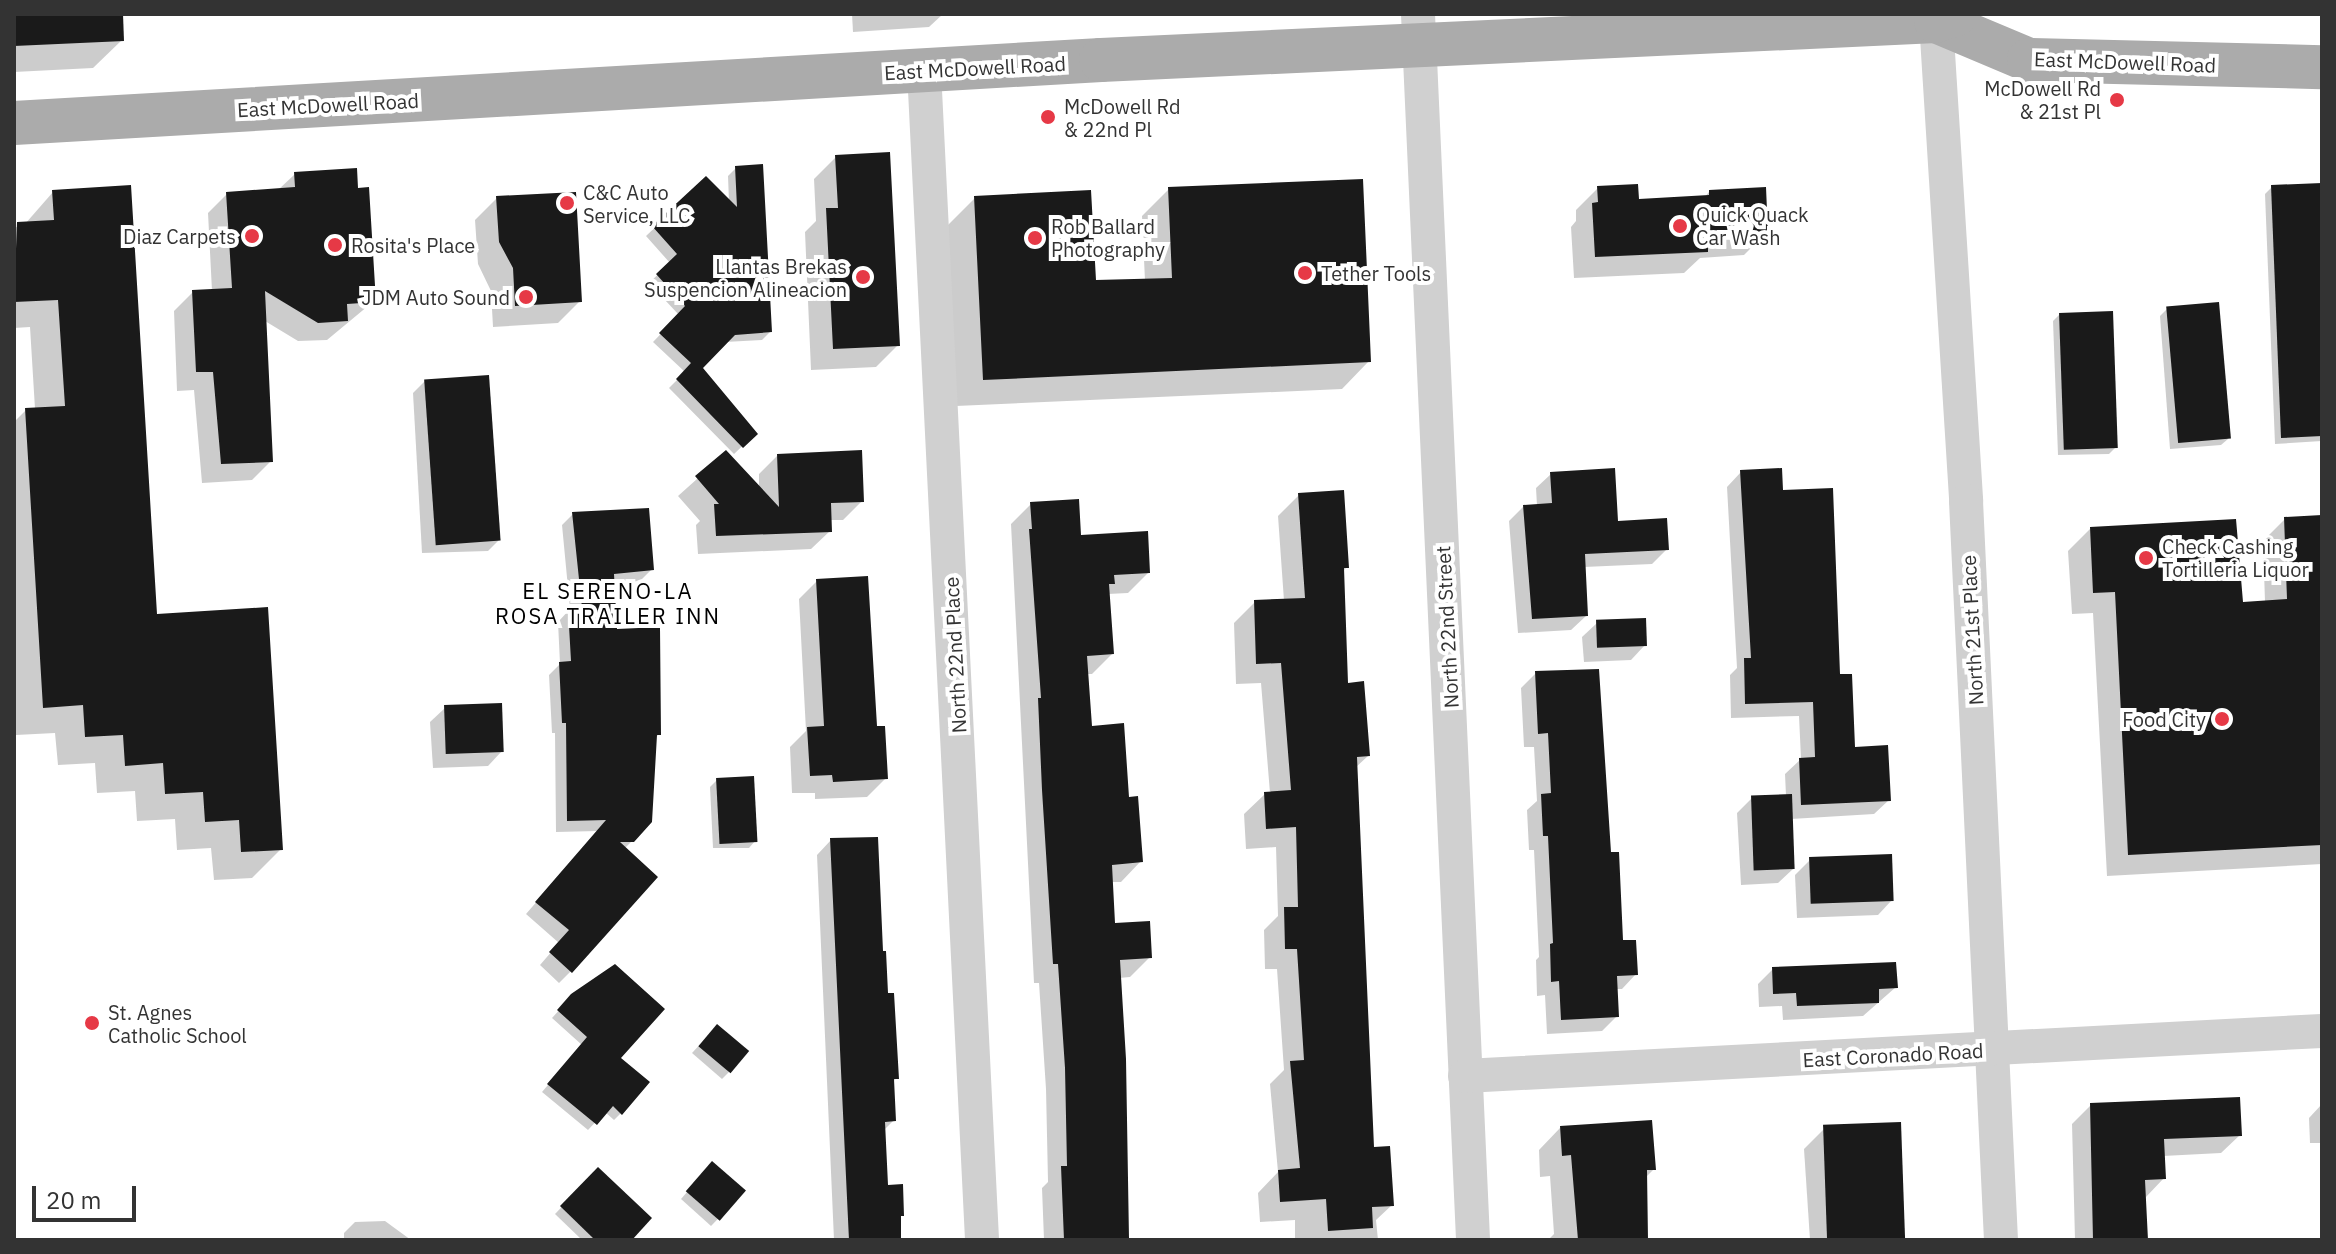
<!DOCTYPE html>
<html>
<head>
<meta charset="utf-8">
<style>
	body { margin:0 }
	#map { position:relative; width:2336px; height:1254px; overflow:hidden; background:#fff; font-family:"IBM Plex Sans",sans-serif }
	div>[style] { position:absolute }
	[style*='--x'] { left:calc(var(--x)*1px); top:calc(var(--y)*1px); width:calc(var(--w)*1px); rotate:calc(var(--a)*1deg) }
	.shadow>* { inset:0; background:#0003 }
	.building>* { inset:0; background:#1a1a1a; transform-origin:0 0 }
	.street>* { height:34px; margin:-17px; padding:0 17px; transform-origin:17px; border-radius:17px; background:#d0d0d0 }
	.primary>* { height:44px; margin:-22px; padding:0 22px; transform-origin:22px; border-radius:22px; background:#ababab }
	.dots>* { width:22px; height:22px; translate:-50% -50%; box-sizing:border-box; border:4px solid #fff; border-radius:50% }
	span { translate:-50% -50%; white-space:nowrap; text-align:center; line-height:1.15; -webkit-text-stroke:8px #fff; paint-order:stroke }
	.street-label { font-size:20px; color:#333 }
	.poi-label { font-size:20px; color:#333 }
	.right { translate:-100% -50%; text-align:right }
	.left { translate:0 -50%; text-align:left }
	.neighbourhood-label { font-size:22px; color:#000; letter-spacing:2px }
	.frame { position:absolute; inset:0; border:16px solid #333; pointer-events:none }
	.scale { position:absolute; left:32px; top:1186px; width:104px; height:36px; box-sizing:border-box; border:4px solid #333; border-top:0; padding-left:10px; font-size:24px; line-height:28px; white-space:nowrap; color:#333; -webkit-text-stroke:6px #fff; paint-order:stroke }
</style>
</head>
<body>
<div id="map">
	<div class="shadow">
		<i style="clip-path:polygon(14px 14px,121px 14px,122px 40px,93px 68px,14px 72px)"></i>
		<i style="clip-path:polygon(852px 14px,943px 14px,929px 27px,853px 32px)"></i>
		<i style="clip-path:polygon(836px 157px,898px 345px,876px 367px,811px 370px,805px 232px,816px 221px,814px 179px)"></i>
		<i style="clip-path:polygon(736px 168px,770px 332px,762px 340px,725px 342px,701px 368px,755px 434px,734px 454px,669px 388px,685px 372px,653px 342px,679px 315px,649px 283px,670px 263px,646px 236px,706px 179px,729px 202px,728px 176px)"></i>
		<i style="clip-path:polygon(295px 174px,374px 301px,327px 340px,298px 341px,265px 321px,271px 461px,252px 480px,202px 483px,194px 390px,177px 391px,174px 311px,193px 292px,212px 291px,208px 213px,227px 194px,278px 190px)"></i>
		<i style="clip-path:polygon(2322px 185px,2322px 441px,2275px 444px,2265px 194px,2272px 187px)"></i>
		<i style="clip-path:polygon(1598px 188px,1637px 201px,1704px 198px,1709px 192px,1766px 233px,1744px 255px,1700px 258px,1684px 273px,1574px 278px,1571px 227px,1576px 221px,1576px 210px)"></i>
		<i style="clip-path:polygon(1169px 189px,1369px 361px,1342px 389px,956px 406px,948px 225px,975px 198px,1094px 282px,1145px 281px,1142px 216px)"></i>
		<i style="clip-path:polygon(53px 192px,155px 616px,281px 849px,252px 878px,214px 880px,211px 848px,177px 850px,175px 819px,137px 821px,135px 791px,97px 793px,95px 763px,58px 765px,55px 733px,16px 735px,14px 422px,26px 410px,35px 409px,30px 327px,14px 328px,14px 228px,25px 224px)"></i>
		<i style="clip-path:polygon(497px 198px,580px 301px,558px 323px,493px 327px,491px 291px,478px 264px,475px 220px)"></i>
		<i style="clip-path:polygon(2167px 309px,2228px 439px,2221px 445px,2170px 449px,2160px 316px)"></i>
		<i style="clip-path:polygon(2060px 314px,2116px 447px,2109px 454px,2058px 455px,2053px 321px)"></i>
		<i style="clip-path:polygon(425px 381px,499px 540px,488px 551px,422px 553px,413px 393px)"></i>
		<i style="clip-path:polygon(726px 453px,759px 489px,759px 474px,777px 456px,862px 501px,843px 520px,829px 520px,830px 531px,811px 549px,698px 554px,696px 525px,700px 521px,678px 496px)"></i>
		<i style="clip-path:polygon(1741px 472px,1781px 492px,1838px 676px,1853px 749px,1889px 800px,1874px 814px,1791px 819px,1793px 869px,1778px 883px,1741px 885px,1737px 813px,1752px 798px,1786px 796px,1785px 774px,1801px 759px,1799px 716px,1731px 718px,1730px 675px,1737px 668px,1727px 487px)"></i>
		<i style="clip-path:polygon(1551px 474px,1616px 523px,1667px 549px,1652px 564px,1584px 567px,1586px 616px,1571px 630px,1518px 633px,1509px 521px,1524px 506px,1537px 506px,1536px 488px)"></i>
		<i style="clip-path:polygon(1299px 495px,1347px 567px,1343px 571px,1346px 685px,1368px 756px,1355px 768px,1372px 1150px,1392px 1205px,1376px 1220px,1378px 1240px,1295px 1240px,1295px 1220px,1260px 1222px,1258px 1193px,1278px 1172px,1270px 1084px,1284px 1070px,1277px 969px,1265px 969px,1264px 930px,1278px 916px,1276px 847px,1246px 849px,1244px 814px,1265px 794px,1270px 793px,1261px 683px,1236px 684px,1234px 623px,1255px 602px,1284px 601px,1278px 516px)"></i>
		<i style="clip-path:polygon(1031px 504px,1079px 537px,1148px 573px,1128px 593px,1108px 594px,1112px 654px,1092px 674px,1087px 674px,1090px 728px,1127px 799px,1141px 861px,1121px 882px,1111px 882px,1113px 925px,1150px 957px,1130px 977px,1119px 978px,1127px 1240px,1044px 1240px,1042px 1188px,1048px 1182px,1046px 1089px,1039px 983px,1034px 983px,1011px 524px)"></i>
		<i style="clip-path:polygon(573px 514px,652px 569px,640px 581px,612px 583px,615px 631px,659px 734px,655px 738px,632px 841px,624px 849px,571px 971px,559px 983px,540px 965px,559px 943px,526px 914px,598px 831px,556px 832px,555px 733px,552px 733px,549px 675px,560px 664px,558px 622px,570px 609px,562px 525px)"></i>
		<i style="clip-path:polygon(2322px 517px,2322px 864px,2107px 876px,2093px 613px,2072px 614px,2068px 551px,2090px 529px,2241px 604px,2265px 602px,2263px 541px,2285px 519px)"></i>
		<i style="clip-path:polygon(817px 581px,875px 729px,886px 778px,867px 797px,815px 799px,815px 793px,792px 793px,790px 747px,806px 731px,799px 599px)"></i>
		<i style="clip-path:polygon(1597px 623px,1645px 645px,1631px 660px,1584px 662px,1582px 637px)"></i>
		<i style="clip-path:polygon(1536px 673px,1609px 854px,1621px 942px,1636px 974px,1622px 989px,1616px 989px,1617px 1016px,1602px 1031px,1547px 1034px,1545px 995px,1537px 996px,1536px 960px,1539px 957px,1534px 850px,1529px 850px,1527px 810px,1537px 801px,1534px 747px,1524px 747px,1521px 688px)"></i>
		<i style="clip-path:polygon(445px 708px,502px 751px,488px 766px,433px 768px,430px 722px)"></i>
		<i style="clip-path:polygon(717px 780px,755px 841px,749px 848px,713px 848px,710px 787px)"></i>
		<i style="clip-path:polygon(831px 840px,881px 953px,897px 1078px,892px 1082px,894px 1120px,884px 1130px,886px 1187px,901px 1240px,834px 1240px,817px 855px)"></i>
		<i style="clip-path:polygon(1810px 860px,1892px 900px,1878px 915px,1797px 918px,1795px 875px)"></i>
		<i style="clip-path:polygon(1773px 969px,1896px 987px,1863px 1016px,1783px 1020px,1782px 1006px,1759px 1007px,1758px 984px)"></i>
		<i style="clip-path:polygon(573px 995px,618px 1058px,621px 1113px,614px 1120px,605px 1112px,588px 1130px,542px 1092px,582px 1045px,552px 1018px)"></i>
		<i style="clip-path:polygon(717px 1026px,729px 1072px,722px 1079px,692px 1053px)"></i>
		<i style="clip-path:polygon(2322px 1104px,2322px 1143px,2310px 1143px,2309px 1118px)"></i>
		<i style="clip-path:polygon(2091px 1105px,2240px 1135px,2221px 1153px,2163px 1156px,2164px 1178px,2146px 1197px,2146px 1240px,2075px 1240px,2072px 1124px)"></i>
		<i style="clip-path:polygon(1560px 1128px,1654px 1169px,1645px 1178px,1647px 1240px,1548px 1240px,1554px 1234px,1550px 1176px,1540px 1177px,1539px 1150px)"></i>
		<i style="clip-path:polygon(1824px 1129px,1904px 1240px,1810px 1240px,1804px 1149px)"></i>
		<i style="clip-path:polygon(598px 1169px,629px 1240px,582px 1240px,555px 1214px)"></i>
		<i style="clip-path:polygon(706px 1170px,744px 1192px,711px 1226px,681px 1199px)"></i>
		<i style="clip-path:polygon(385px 1221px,411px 1240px,344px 1240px,344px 1233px,355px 1222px)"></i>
	</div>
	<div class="building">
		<i style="clip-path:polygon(14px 14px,123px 14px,124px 41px,14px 46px)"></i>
		<i style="clip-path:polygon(890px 152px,900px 346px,833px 349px,826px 208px,838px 208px,835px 155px)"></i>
		<i style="clip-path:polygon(763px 164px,772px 332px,735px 335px,703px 368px,758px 434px,743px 448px,676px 379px,691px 363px,659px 333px,685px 306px,656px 274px,677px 254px,652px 226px,706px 176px,737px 207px,735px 166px)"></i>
		<i style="clip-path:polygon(357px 168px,358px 188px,369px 187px,376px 302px,347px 304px,348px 321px,318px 323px,265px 291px,273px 462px,221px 464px,213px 372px,196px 372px,192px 290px,232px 288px,226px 192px,295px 187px,294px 172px)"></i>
		<i style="clip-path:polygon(1363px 179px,1371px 362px,983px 380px,974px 196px,1091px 190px,1096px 280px,1172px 278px,1168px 187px)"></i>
		<i style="clip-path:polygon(2322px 183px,2322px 436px,2281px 438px,2271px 185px)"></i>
		<i style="clip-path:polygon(1638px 184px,1639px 199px,1709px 195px,1709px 190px,1766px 187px,1768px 234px,1708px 237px,1708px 252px,1595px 257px,1592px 203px,1598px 202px,1597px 186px)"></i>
		<i style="clip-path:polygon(131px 185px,157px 614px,268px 607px,283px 850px,241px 852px,239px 820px,205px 822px,203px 792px,165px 794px,163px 763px,125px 766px,123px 735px,85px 737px,83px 705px,43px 708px,25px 408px,65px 406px,58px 300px,14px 302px,17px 222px,54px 220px,52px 190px)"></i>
		<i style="clip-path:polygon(576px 192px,582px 302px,515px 306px,513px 268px,499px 242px,496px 196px)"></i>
		<i style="left:2219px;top:302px;width:137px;height:53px;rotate:85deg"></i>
		<i style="left:2113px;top:311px;width:137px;height:54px;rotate:88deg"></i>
		<i style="left:489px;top:375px;width:166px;height:65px;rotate:86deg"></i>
		<i style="clip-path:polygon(726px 450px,779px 507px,777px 454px,862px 450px,864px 502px,831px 503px,832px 532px,716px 536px,714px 504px,719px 504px,695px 476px)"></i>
		<i style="clip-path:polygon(1615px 468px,1618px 521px,1667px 518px,1669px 550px,1585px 554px,1588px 616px,1532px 619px,1523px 505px,1552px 503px,1550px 472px)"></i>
		<i style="clip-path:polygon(1782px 468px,1783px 490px,1833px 488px,1840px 674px,1852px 674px,1855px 747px,1888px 745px,1891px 801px,1801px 805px,1799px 758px,1815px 757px,1813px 702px,1745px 704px,1744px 658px,1751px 658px,1740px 470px)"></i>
		<i style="clip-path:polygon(1344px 490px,1349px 568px,1344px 568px,1348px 683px,1364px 681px,1370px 756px,1357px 757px,1374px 1147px,1390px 1146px,1394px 1206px,1372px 1207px,1373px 1228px,1328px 1231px,1326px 1199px,1280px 1202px,1278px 1170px,1300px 1168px,1290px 1061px,1304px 1060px,1297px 949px,1285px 949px,1284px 907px,1298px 907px,1296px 827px,1266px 829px,1264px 792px,1291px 790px,1281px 663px,1256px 664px,1254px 600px,1305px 598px,1298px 493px)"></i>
		<i style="clip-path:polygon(1079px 499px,1081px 535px,1148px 531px,1150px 573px,1114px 575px,1115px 584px,1109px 584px,1114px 654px,1087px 656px,1092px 726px,1124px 723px,1129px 797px,1138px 796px,1143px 862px,1112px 865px,1115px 923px,1150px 921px,1152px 958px,1120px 960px,1126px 1059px,1129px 1239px,1064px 1240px,1061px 1166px,1067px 1166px,1065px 1068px,1058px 964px,1053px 964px,1042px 790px,1038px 698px,1041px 698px,1029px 529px,1032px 529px,1030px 502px)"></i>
		<i style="clip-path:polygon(649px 508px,654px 570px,614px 574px,617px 629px,660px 627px,661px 735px,657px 735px,652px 822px,634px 842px,620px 842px,658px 877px,572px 973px,549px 952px,569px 930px,535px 902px,606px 820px,567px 821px,566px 723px,562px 723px,559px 662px,571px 661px,568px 608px,582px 608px,572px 512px)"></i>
		<i style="clip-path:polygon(2322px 515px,2322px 845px,2128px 855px,2115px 592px,2093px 593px,2090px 527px,2236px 519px,2243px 602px,2287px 599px,2284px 517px)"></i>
		<i style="clip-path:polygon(868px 576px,877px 726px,885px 726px,888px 779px,833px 782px,832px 775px,810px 776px,807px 727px,824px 726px,816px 579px)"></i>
		<i style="left:1646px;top:618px;width:28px;height:50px;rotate:88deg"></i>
		<i style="clip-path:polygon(1599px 669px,1611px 852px,1619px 852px,1623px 940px,1636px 940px,1638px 975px,1617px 976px,1619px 1017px,1561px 1020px,1559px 981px,1551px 982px,1550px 944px,1553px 943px,1548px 836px,1543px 836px,1541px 794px,1551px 793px,1548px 733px,1538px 734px,1535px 671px)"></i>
		<i style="left:502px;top:703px;width:49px;height:58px;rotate:88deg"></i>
		<i style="left:754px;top:776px;width:66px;height:38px;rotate:87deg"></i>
		<i style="left:1792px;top:794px;width:75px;height:41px;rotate:88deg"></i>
		<i style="clip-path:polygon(878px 837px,883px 951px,886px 951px,888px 993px,894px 993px,899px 1079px,894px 1079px,896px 1121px,885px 1122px,888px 1185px,903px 1184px,904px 1216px,901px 1216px,901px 1240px,849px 1240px,830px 838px)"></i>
		<i style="left:1892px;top:854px;width:47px;height:83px;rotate:88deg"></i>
		<i style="clip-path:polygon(1896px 962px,1898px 988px,1879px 989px,1879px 1003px,1797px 1006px,1796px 993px,1773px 994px,1772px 967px)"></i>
		<i style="clip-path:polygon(615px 964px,665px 1009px,621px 1058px,650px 1082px,622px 1115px,613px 1106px,597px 1125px,547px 1084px,587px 1037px,557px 1010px,571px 994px)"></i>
		<i style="left:717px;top:1024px;width:42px;height:29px;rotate:40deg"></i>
		<i style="clip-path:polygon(2240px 1097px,2242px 1136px,2164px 1139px,2166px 1179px,2145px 1180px,2148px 1240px,2093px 1240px,2090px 1103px)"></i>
		<i style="clip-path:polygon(1652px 1120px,1656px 1170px,1647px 1170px,1648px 1240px,1578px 1240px,1571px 1155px,1562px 1156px,1560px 1126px)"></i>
		<i style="left:1901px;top:1122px;width:118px;height:78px;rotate:88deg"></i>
		<i style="left:712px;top:1161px;width:45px;height:40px;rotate:41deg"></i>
		<i style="clip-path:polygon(598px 1167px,652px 1218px,632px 1240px,595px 1240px,560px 1206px)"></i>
	</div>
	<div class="street">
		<i style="--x:1418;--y:14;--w:1227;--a:87.43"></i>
		<i style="--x:1936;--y:21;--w:481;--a:86.4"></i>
		<i style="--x:1966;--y:501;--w:740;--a:87.29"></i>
		<i style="--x:924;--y:70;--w:1171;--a:87.16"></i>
		<i style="--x:1465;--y:1076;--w:858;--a:-3.01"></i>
	</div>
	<div class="primary">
		<i style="--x:1936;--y:21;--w:101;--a:22.8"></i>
		<i style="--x:2029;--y:60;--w:293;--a:1.4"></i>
		<i style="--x:14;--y:123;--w:1089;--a:-3.32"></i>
		<i style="--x:1101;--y:60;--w:836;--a:-2.67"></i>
		<i style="--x:1936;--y:21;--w:21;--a:-19"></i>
	</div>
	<div class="dots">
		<i style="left:2117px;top:100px;background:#e63946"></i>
		<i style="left:1048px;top:117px;background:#e63946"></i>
		<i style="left:567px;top:203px;background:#e63946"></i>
		<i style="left:1680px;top:226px;background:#e63946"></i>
		<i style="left:252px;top:236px;background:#e63946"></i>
		<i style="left:1035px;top:238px;background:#e63946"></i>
		<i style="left:335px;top:245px;background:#e63946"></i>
		<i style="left:1305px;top:273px;background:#e63946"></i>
		<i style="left:863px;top:277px;background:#e63946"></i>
		<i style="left:526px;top:297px;background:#e63946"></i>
		<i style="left:2146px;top:558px;background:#e63946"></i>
		<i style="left:2222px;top:719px;background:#e63946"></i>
		<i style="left:92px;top:1023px;background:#e63946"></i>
	</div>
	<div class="street-label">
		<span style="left:2125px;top:62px;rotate:2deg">East McDowell Road</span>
		<span style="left:975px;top:68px;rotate:-3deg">East McDowell Road</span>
		<span style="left:328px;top:105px;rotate:-3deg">East McDowell Road</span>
		<span style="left:1447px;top:627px;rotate:-93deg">North 22nd Street</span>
		<span style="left:1972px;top:630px;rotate:-93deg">North 21st Place</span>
		<span style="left:955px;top:655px;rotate:-93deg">North 22nd Place</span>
		<span style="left:1893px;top:1055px;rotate:-3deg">East Coronado Road</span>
	</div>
	<div class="poi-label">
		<span class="right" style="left:2101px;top:100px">McDowell Rd<br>&amp; 21st Pl</span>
		<span class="left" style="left:1064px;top:118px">McDowell Rd<br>&amp; 22nd Pl</span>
		<span class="left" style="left:583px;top:204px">C&amp;C Auto<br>Service, LLC</span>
		<span class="left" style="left:1696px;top:226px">Quick Quack<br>Car Wash</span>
		<span class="left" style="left:1051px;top:238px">Rob Ballard<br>Photography</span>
		<span class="right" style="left:236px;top:236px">Diaz Carpets</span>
		<span class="left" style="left:351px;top:245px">Rosita's Place</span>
		<span class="right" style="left:847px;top:278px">Llantas Brekas<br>Suspencion Alineacion</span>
		<span class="left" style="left:1321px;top:273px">Tether Tools</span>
		<span class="right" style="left:510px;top:297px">JDM Auto Sound</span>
		<span class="left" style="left:2162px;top:558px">Check Cashing<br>Tortilleria Liquor</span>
		<span class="right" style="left:2206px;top:719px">Food City</span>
		<span class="left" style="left:108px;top:1024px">St. Agnes<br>Catholic School</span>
	</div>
	<div class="neighbourhood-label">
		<span style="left:608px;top:603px">EL SERENO-LA<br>ROSA TRAILER INN</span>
	</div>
	<div class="frame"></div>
	<div class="scale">20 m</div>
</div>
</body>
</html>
